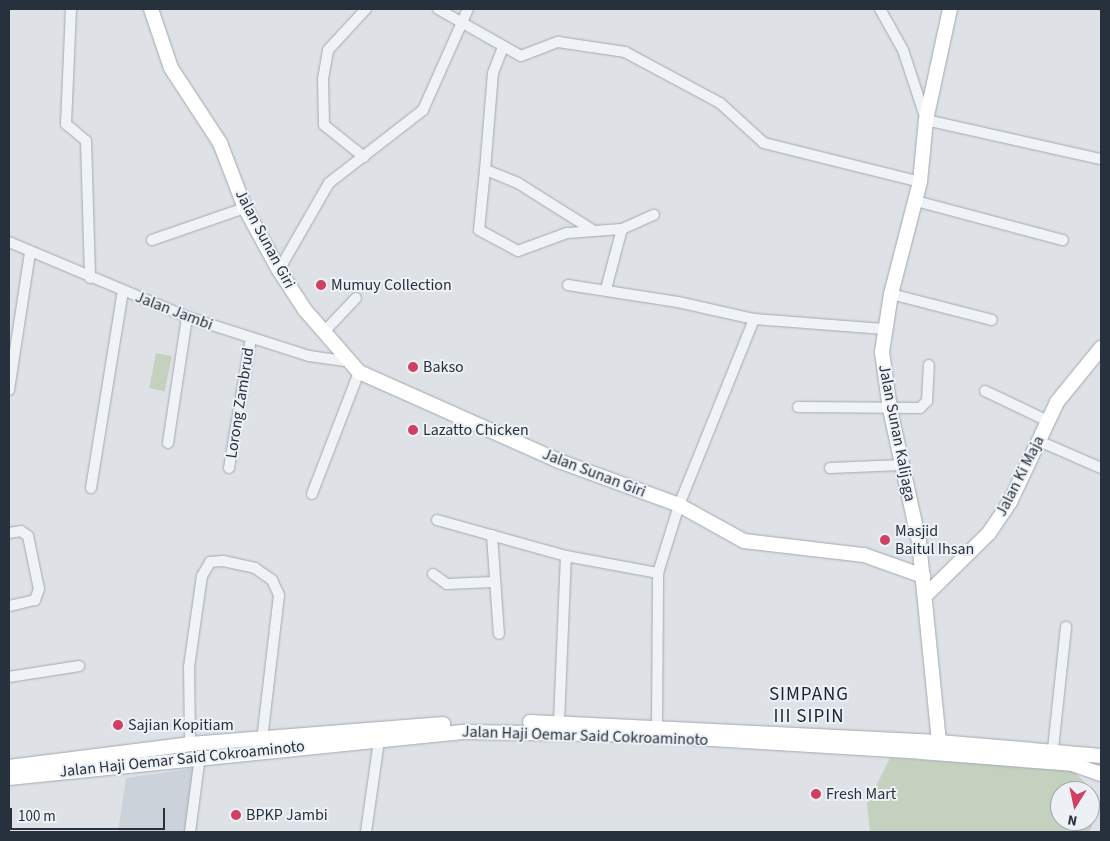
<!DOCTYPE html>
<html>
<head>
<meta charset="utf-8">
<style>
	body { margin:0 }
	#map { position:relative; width:1110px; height:841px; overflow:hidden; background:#dee2e7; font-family:"Source Sans 3",sans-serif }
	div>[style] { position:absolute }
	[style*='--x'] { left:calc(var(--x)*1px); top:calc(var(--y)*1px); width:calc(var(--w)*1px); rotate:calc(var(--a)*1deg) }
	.built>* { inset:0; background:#ccd2d9 }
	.green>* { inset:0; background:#c5d1bf; transform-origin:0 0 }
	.roads { filter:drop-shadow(0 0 1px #a3a9b1) drop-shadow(0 0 1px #a3a9b1) }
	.street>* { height:10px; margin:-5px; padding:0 5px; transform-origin:5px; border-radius:5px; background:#f0f3f6 }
	.secondary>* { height:14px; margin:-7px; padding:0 7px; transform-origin:7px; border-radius:7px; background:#fff }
	.dots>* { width:14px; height:14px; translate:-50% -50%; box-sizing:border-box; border:2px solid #edf1f5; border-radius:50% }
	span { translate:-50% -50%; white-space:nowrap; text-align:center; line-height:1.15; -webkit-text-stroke:4px #edf1f5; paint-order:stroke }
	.street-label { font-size:16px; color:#27313e }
	.poi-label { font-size:16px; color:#27313e }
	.left { translate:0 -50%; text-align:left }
	.quarter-label { font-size:19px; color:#19222f; letter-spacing:1px }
	.frame { position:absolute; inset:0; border:10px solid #27313e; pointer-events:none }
	.north { position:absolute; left:1050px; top:781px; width:50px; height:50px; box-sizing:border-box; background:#edf1f5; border:1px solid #9ea4ac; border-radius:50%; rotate:190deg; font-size:14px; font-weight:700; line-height:20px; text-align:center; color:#27313e }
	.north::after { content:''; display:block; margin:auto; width:18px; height:22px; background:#ce4162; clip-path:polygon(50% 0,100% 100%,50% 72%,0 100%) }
	.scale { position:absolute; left:10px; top:808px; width:155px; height:22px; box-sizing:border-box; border:2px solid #27313e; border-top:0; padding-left:6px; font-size:15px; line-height:18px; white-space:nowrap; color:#27313e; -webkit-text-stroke:4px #edf1f5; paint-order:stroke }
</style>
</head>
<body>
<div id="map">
	<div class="built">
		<i style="clip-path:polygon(195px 768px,187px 832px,118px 832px,126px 778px)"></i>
	</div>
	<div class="green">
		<i style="left:156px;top:353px;width:16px;height:36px;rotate:11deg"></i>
		<i style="clip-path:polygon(evenodd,890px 758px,1072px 769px,1097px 796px,1098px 813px,1089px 832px,870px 832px,867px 804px,890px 758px,1060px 791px,1090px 791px,1090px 821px,1060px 821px,1060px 791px)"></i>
	</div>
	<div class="roads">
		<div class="street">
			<i style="--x:71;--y:9;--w:115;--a:92.5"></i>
			<i style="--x:66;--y:124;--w:26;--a:40"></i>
			<i style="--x:86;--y:141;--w:137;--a:88.3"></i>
			<i style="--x:438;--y:9;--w:95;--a:29.5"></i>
			<i style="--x:521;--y:56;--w:40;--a:-21"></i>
			<i style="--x:558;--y:42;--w:68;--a:8.5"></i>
			<i style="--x:625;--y:52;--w:108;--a:28.2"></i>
			<i style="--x:720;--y:103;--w:59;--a:42.3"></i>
			<i style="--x:764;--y:143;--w:161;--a:14"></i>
			<i style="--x:880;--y:9;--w:47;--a:60.7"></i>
			<i style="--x:903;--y:50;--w:74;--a:71.8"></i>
			<i style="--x:926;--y:120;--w:179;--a:12.6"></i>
			<i style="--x:364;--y:157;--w:51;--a:-141.3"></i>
			<i style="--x:324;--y:125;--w:46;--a:-91.2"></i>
			<i style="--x:323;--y:79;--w:29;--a:-80"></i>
			<i style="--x:328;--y:50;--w:56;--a:-47.2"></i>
			<i style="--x:485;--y:170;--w:97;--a:-85.3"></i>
			<i style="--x:493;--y:73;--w:28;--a:-69"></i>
			<i style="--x:916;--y:201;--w:152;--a:14.9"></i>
			<i style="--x:591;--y:229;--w:86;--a:-147.8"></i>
			<i style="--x:518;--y:183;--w:35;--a:-158"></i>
			<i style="--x:485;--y:170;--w:60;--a:95.7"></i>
			<i style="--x:479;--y:230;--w:44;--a:28.3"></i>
			<i style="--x:518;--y:251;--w:52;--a:-20.2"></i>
			<i style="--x:567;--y:233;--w:55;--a:-4.2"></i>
			<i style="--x:152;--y:240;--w:98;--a:-19"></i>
			<i style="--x:9;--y:242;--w:193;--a:22.8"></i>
			<i style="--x:187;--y:317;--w:128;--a:17.7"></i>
			<i style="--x:309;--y:356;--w:37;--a:8"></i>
			<i style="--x:279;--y:270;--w:100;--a:-60.1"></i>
			<i style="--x:329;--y:183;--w:119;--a:-37.8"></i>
			<i style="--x:423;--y:110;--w:111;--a:-66"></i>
			<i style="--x:568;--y:285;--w:111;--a:8.8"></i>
			<i style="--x:678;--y:302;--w:78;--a:12.6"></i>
			<i style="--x:754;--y:319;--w:130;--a:4.4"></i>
			<i style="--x:606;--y:289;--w:62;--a:-75.1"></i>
			<i style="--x:622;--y:229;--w:35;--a:-24"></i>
			<i style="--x:891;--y:294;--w:104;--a:14.4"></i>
			<i style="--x:323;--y:333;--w:48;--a:-46.7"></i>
			<i style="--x:9;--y:390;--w:139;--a:-81.3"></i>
			<i style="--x:985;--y:391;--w:70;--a:25.5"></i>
			<i style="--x:798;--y:407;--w:122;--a:0.5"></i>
			<i style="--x:920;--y:408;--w:10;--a:-45"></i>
			<i style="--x:927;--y:401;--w:36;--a:-87"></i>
			<i style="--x:1039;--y:441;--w:68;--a:23.5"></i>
			<i style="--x:168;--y:443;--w:127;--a:-81.4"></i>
			<i style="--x:229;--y:468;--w:132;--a:-80.4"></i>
			<i style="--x:830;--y:468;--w:72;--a:-2.4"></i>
			<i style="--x:91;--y:488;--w:200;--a:-80.8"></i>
			<i style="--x:312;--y:494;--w:131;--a:-68.9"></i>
			<i style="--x:437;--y:520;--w:134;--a:15.6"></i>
			<i style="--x:566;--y:556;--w:94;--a:10.5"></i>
			<i style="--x:9;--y:533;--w:12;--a:-9"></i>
			<i style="--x:21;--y:531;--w:9;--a:36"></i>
			<i style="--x:28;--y:536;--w:54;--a:78.3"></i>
			<i style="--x:39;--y:589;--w:12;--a:110"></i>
			<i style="--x:35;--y:600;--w:27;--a:167"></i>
			<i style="--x:492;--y:535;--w:99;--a:86"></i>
			<i style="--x:433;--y:574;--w:17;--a:36"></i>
			<i style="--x:447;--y:584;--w:46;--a:-2.5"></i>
			<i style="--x:9;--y:677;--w:71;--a:-8.9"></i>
			<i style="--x:559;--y:722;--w:166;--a:-87.6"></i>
			<i style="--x:657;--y:726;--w:153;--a:-89.6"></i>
			<i style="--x:658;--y:573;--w:71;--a:-72.8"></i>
			<i style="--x:679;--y:505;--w:201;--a:-68"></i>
			<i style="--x:190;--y:744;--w:77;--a:-90.7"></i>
			<i style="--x:189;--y:667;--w:92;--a:-81.9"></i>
			<i style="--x:202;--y:576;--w:16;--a:-60"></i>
			<i style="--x:210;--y:562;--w:13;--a:-4"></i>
			<i style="--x:223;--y:561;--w:33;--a:12"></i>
			<i style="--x:255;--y:568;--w:21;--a:35"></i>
			<i style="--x:272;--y:580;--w:17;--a:65"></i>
			<i style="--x:279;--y:595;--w:145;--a:96.7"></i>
			<i style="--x:1053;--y:749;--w:123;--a:-83.9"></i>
			<i style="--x:190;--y:832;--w:77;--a:-82.5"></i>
			<i style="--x:366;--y:832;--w:92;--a:-81.9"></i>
		</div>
		<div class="secondary">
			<i style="--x:151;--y:9;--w:62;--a:71.3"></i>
			<i style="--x:171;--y:68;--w:90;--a:56.8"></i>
			<i style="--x:220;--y:143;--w:70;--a:69"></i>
			<i style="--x:245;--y:208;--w:71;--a:61.3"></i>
			<i style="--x:279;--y:270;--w:48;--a:57"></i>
			<i style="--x:305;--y:310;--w:82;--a:48.9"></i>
			<i style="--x:359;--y:372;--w:219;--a:24"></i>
			<i style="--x:559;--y:461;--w:128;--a:20.1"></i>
			<i style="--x:679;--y:505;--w:74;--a:29"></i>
			<i style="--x:744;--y:541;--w:121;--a:6.7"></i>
			<i style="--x:864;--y:555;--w:63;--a:19.6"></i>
			<i style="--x:927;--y:594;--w:87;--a:-44.5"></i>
			<i style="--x:989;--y:533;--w:37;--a:-56"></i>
			<i style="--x:1010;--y:502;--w:110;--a:-64.8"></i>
			<i style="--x:1057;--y:402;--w:70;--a:-50.8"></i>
			<i style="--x:530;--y:722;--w:409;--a:2.8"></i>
			<i style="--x:939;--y:742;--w:163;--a:4.9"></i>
			<i style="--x:939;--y:742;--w:201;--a:-95.7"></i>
			<i style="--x:919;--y:542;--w:136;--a:-102.3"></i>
			<i style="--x:890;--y:409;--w:58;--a:-98"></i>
			<i style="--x:882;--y:352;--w:59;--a:-81.2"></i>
			<i style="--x:891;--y:294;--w:116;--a:-75.5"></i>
			<i style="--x:920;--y:182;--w:62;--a:-84.5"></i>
			<i style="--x:926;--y:120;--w:114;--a:-77.8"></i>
			<i style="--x:9;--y:767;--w:182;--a:-7.2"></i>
			<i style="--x:190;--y:744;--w:254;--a:-4.5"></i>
			<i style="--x:9;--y:778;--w:456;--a:-5.8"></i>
			<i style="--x:463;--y:732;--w:183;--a:0.9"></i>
			<i style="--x:646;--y:735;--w:276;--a:3.5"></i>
			<i style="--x:921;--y:752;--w:151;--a:4.5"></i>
			<i style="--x:1072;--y:764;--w:31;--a:19"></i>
		</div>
	</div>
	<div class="dots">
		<i style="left:321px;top:285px;background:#ce4162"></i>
		<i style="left:413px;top:367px;background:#ce4162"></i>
		<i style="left:413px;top:430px;background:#ce4162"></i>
		<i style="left:885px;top:540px;background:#ce4162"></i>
		<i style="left:118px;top:725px;background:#ce4162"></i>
		<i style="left:816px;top:794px;background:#ce4162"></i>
		<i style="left:236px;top:815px;background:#ce4162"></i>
	</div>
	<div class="street-label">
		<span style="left:265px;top:239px;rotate:62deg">Jalan Sunan Giri</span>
		<span style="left:174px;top:311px;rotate:21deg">Jalan Jambi</span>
		<span style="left:240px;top:403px;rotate:-81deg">Lorong Zambrud</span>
		<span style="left:897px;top:433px;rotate:79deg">Jalan Sunan Kalijaga</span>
		<span style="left:594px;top:473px;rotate:21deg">Jalan Sunan Giri</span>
		<span style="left:1020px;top:476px;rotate:-63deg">Jalan Ki Maja</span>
		<span style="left:585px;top:736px;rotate:2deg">Jalan Haji Oemar Said Cokroaminoto</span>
		<span style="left:182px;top:759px;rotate:-6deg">Jalan Haji Oemar Said Cokroaminoto</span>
	</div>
	<div class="poi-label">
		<span class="left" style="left:331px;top:285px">Mumuy Collection</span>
		<span class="left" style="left:423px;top:367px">Bakso</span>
		<span class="left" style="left:423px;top:430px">Lazatto Chicken</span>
		<span class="left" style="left:895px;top:540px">Masjid<br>Baitul Ihsan</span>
		<span class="left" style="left:128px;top:725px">Sajian Kopitiam</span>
		<span class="left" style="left:826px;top:794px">Fresh Mart</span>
		<span class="left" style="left:246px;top:815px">BPKP Jambi</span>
	</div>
	<div class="quarter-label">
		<span style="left:809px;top:706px">SIMPANG<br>III SIPIN</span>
	</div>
	<div class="frame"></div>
	<div class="north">N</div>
	<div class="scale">100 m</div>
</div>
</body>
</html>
